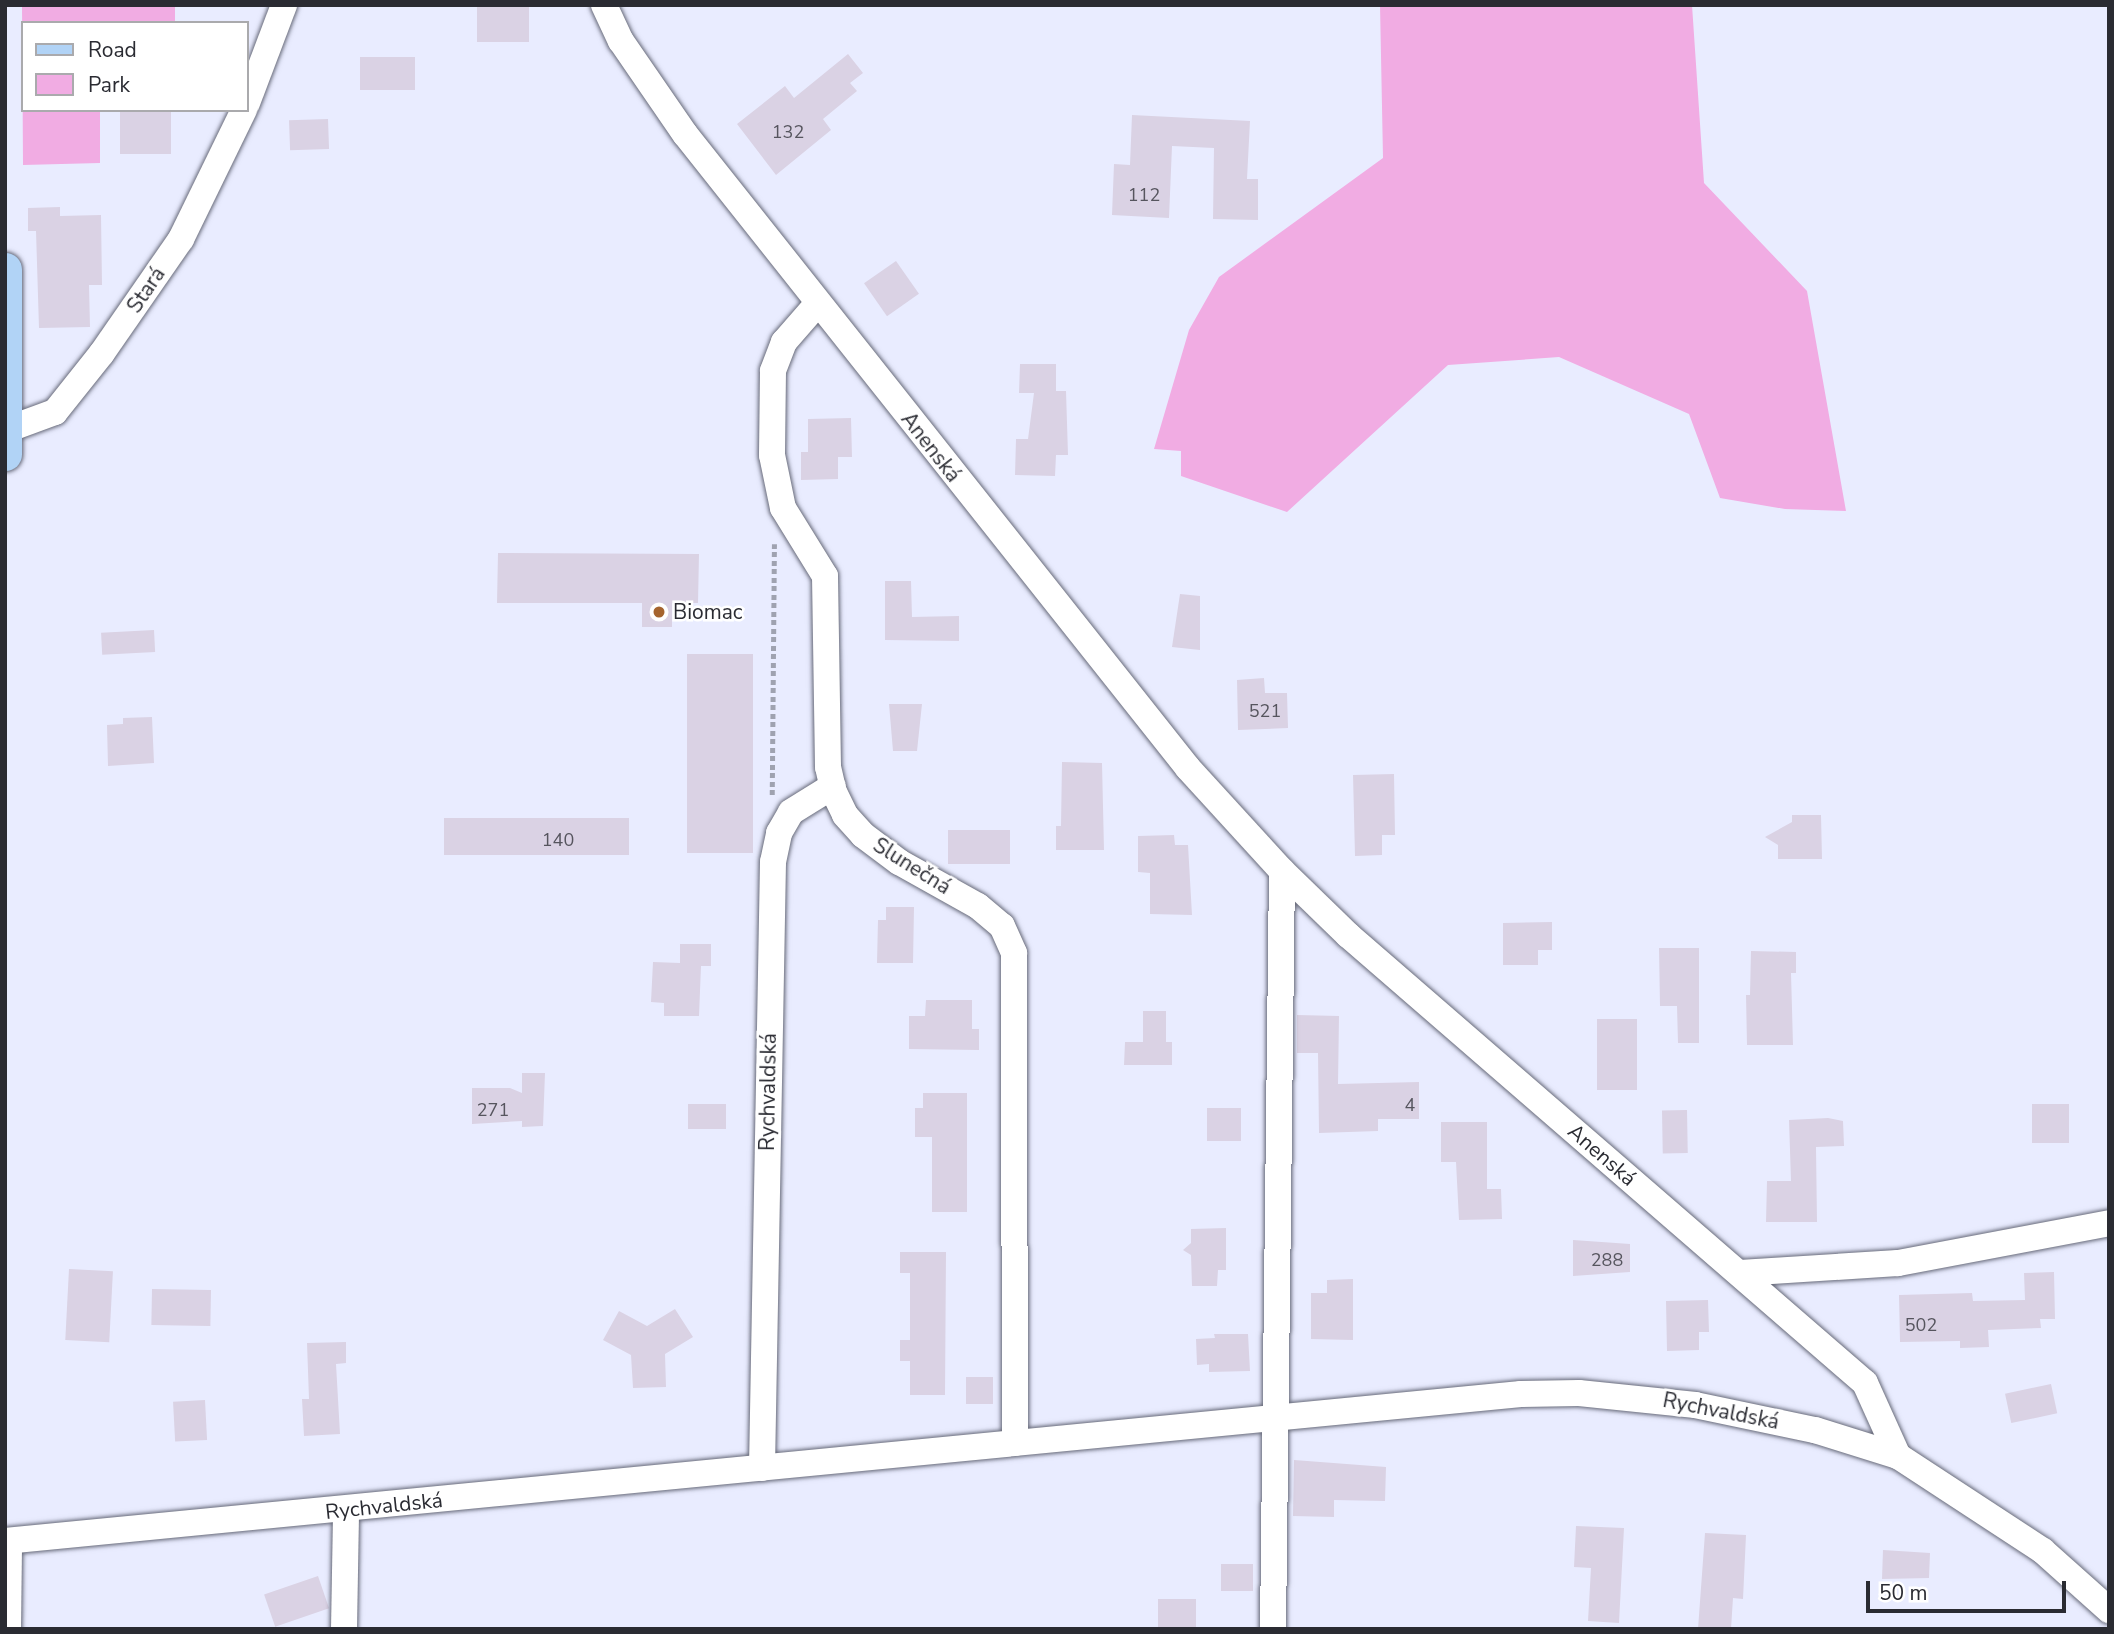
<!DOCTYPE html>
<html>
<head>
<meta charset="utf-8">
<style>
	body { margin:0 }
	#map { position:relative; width:2114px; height:1634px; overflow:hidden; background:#e9ecff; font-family:"Nunito Sans",sans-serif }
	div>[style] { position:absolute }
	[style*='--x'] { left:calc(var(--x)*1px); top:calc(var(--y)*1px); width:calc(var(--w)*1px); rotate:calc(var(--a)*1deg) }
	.green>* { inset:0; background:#f1ace3 }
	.building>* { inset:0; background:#dad2e4; transform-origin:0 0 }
	.path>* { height:4.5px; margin-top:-2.25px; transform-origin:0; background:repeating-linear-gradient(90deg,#9fa2b0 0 5px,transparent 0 8.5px) }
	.roads { filter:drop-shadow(0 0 2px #676a7a) drop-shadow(0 0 2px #676a7a) }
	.minor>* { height:26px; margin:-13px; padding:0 13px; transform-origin:13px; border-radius:13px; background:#fff }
	.major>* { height:33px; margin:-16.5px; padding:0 16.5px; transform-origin:16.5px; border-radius:16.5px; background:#b1d3f6 }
	.dots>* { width:19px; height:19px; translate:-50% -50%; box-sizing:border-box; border:4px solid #fff; border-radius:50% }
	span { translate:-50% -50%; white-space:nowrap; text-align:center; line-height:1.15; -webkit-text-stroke:5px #fff; paint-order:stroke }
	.number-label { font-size:18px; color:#56555e }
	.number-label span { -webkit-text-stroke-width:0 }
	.street-label { font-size:21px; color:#2a2b32 }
	.poi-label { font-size:21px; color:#2a2b32 }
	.left { translate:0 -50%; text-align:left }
	.frame { position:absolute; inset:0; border:7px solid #2a2b32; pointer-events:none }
	.legend { position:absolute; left:21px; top:21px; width:228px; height:91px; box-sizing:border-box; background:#fff; border:2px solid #aaaaad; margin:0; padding:9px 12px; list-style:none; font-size:21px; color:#2a2b32 }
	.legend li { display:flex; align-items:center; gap:14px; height:35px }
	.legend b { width:35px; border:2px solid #aaaaad }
	.scale { position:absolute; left:1866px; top:1581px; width:200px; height:32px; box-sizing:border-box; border:4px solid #2a2b32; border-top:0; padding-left:9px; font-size:21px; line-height:24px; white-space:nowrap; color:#2a2b32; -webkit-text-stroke:5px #fff; paint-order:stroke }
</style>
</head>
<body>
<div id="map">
	<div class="green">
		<i style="clip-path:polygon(22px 5px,175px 5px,175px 23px,23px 23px,23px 110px,100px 110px,100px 163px,23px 165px)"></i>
		<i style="clip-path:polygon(1380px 5px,1692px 5px,1704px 183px,1807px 291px,1846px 511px,1785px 509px,1720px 498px,1689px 414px,1559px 357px,1448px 365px,1287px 512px,1181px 476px,1181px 451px,1154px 449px,1189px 330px,1219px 277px,1383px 158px)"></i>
	</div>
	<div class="building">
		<i style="left:477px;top:5px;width:52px;height:37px"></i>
		<i style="clip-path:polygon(848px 54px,863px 73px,850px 83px,857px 91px,823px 119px,831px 130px,776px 175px,737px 124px,785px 86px,794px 98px)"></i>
		<i style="left:415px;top:57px;width:33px;height:55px;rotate:90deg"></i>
		<i style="left:120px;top:110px;width:51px;height:44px"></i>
		<i style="clip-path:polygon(1132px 115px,1250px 121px,1247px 179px,1258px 179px,1258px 220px,1213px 219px,1214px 148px,1172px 146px,1169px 218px,1112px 215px,1114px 164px,1130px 165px)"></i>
		<i style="left:328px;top:119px;width:30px;height:39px;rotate:88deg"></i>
		<i style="clip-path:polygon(60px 207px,60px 216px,101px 215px,102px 285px,89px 285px,90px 327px,39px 328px,36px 231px,28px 231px,28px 208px)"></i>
		<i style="left:896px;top:261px;width:40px;height:39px;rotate:55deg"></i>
		<i style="clip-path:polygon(1020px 364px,1056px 364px,1056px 391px,1066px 391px,1068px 455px,1056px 455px,1055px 476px,1015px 475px,1016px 439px,1028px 439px,1034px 393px,1019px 393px)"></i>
		<i style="clip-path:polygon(851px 418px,852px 457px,838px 457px,838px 479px,801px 480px,801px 452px,808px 452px,808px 419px)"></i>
		<i style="clip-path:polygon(498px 553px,699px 554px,698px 603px,672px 603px,672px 627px,642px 627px,642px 603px,497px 603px)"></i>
		<i style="clip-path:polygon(885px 581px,911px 581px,912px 617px,959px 616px,959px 641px,885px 640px)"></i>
		<i style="clip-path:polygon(1180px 594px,1200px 596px,1200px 650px,1172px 647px)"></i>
		<i style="left:154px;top:630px;width:22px;height:53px;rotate:87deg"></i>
		<i style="left:687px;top:654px;width:66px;height:199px"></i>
		<i style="clip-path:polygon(1264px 678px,1265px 693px,1287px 693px,1288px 728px,1238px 730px,1237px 680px)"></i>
		<i style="clip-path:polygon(889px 704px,922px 704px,917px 751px,893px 751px)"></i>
		<i style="clip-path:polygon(152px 717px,154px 763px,108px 766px,107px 725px,123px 724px,123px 718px)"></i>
		<i style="clip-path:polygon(1062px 762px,1102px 763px,1104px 850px,1056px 850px,1056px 826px,1061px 826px)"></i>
		<i style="clip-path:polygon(1394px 774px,1395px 835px,1382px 835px,1382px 855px,1355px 856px,1353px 775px)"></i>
		<i style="clip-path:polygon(1792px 815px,1821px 815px,1822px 859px,1778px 859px,1778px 845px,1765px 837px,1792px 822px)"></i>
		<i style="left:444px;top:818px;width:185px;height:37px"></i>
		<i style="left:948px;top:830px;width:62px;height:34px"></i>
		<i style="clip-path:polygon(1174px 835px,1175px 845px,1188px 845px,1192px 915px,1150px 914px,1150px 873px,1138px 872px,1138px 836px)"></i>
		<i style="clip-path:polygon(886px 907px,914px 907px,913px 963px,877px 963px,878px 920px,886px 920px)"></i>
		<i style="clip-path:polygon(1552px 922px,1552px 950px,1538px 950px,1538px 965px,1503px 965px,1503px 923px)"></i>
		<i style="clip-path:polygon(680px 944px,711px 944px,711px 966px,701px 966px,699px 1016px,664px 1016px,664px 1003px,651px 1002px,653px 962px,680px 963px)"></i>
		<i style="clip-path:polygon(1659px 948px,1699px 948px,1699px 1043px,1678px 1043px,1677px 1006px,1660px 1006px)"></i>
		<i style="clip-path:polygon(1751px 951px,1796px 952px,1796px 973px,1791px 973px,1793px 1045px,1747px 1045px,1746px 995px,1750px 995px)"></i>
		<i style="clip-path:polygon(926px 1000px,972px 1000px,972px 1029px,979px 1029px,979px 1050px,909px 1049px,909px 1016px,925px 1016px)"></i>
		<i style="clip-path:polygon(1143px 1011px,1166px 1011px,1166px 1042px,1172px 1042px,1172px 1065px,1124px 1065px,1125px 1042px,1143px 1042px)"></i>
		<i style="clip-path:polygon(1297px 1015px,1339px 1016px,1338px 1084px,1419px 1082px,1419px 1119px,1378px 1119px,1378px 1131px,1319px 1133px,1318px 1053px,1297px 1053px)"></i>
		<i style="left:1597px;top:1019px;width:40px;height:71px"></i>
		<i style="clip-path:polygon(522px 1073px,545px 1073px,543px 1126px,522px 1127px,522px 1121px,472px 1124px,472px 1088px,510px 1088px,522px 1093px)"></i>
		<i style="clip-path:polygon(923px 1093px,967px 1093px,967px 1212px,932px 1212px,932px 1137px,915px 1137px,915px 1108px,923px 1108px)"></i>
		<i style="left:688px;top:1104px;width:38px;height:25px"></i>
		<i style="left:2032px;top:1104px;width:37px;height:39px"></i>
		<i style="left:1207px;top:1108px;width:34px;height:33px"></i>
		<i style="left:1687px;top:1110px;width:43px;height:25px;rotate:89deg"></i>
		<i style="clip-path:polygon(1828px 1118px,1843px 1121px,1844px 1146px,1816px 1147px,1817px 1222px,1766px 1222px,1767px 1181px,1791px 1181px,1789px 1120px)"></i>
		<i style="clip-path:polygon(1441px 1122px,1487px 1122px,1487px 1189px,1501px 1189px,1502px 1219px,1459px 1220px,1456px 1162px,1441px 1162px)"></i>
		<i style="clip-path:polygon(1226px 1228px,1226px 1270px,1218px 1270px,1217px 1286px,1192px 1286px,1191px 1255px,1183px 1250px,1191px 1243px,1191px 1229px)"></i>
		<i style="clip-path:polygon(1573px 1240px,1630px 1244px,1630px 1272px,1573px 1276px)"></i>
		<i style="clip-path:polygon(900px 1252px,946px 1252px,945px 1395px,910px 1395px,910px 1361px,900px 1361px,900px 1340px,910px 1340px,910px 1273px,900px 1273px)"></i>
		<i style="left:69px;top:1269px;width:44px;height:71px;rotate:3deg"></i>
		<i style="clip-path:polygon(2054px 1272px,2055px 1319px,2040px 1319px,2041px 1328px,1988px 1330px,1989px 1347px,1960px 1348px,1960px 1341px,1900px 1342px,1899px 1295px,1972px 1293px,1973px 1301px,2025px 1300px,2024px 1273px)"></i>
		<i style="clip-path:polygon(1353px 1279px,1353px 1340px,1311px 1339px,1311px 1293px,1327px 1293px,1327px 1280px)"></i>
		<i style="left:152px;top:1289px;width:59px;height:36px;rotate:1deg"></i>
		<i style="clip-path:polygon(1708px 1300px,1709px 1332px,1699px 1332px,1699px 1350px,1667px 1351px,1666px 1301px)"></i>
		<i style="clip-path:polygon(675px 1309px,693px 1337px,665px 1354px,666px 1387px,633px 1388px,631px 1355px,603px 1340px,619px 1311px,647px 1326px)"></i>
		<i style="clip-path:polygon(1214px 1334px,1248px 1334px,1250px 1371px,1209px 1372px,1209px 1364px,1197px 1365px,1196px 1339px,1215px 1338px)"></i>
		<i style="clip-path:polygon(346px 1342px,346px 1363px,336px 1364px,340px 1434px,304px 1436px,302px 1399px,309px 1399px,307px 1343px)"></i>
		<i style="left:966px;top:1377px;width:27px;height:27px"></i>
		<i style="left:2051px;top:1384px;width:30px;height:47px;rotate:78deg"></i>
		<i style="left:205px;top:1400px;width:40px;height:32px;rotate:87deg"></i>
		<i style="clip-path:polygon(1294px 1460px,1386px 1467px,1385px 1501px,1334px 1500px,1334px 1517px,1293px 1516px)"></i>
		<i style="clip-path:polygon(1576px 1526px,1624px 1528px,1619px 1623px,1588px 1621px,1591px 1568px,1574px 1567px)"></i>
		<i style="clip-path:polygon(1705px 1533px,1746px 1535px,1743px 1599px,1733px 1598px,1731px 1629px,1698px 1629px)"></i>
		<i style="clip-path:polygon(1883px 1550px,1930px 1553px,1929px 1578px,1882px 1579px)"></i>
		<i style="left:1221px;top:1564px;width:32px;height:27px"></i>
		<i style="left:318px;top:1576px;width:34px;height:57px;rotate:71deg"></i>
		<i style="left:1158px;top:1599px;width:38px;height:30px"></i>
	</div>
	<div class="path">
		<i style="--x:772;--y:795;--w:251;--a:-89.5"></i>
	</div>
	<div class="roads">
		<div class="minor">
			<i style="--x:604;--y:5;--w:40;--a:65"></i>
			<i style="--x:621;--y:41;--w:113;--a:55.5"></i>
			<i style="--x:685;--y:134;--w:809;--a:51.57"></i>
			<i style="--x:1188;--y:768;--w:139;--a:47.6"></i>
			<i style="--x:1282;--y:871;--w:92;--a:44.1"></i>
			<i style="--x:1348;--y:935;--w:684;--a:40.91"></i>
			<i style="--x:1865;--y:1383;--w:80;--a:65.7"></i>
			<i style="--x:247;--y:103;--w:105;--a:-69.3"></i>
			<i style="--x:818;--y:303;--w:52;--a:131.1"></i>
			<i style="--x:784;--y:342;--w:31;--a:111"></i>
			<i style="--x:773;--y:371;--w:84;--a:90.7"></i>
			<i style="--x:772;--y:455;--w:54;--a:78.3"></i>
			<i style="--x:783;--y:508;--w:80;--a:58.3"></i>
			<i style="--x:825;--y:576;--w:191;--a:89.1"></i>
			<i style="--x:828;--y:767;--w:26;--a:77"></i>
			<i style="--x:834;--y:792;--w:25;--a:64"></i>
			<i style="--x:845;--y:815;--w:27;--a:48"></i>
			<i style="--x:863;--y:835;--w:45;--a:36.9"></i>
			<i style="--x:899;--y:862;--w:90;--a:29.1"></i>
			<i style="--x:978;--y:906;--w:31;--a:40"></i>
			<i style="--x:1002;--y:926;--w:30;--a:66"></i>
			<i style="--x:1014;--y:953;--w:490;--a:89.9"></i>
			<i style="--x:6;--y:430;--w:52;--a:-20.2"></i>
			<i style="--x:55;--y:412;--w:75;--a:-51.5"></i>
			<i style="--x:102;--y:353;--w:139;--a:-55.3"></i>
			<i style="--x:181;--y:239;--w:144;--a:-64"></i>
			<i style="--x:1740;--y:1273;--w:158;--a:-3.6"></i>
			<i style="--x:1898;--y:1263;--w:215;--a:-10.7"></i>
			<i style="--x:762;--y:1468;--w:606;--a:-88.96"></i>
			<i style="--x:773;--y:862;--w:30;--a:-78"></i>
			<i style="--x:779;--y:833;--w:24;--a:-60"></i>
			<i style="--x:791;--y:812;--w:49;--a:-31.8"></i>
			<i style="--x:5;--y:1541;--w:1523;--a:-5.54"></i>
			<i style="--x:1521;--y:1394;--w:58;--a:-1"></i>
			<i style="--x:1579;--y:1393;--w:117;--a:5.9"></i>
			<i style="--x:1695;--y:1405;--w:123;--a:11.8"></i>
			<i style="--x:1815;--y:1430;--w:87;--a:17.4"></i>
			<i style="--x:1898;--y:1456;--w:173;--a:33.2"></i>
			<i style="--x:2043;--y:1551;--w:89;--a:41.8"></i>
			<i style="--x:8;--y:1629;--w:88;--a:-89.3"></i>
			<i style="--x:344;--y:1629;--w:119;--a:-89"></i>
			<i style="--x:1273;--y:1629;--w:758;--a:-89.32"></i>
		</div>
		<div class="major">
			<i style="--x:5;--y:269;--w:185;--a:90"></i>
		</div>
	</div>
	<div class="dots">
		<i style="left:659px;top:612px;background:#a5642e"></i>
	</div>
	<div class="number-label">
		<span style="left:788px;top:132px">132</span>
		<span style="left:1144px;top:195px">112</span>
		<span style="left:1265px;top:711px">521</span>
		<span style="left:558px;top:840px">140</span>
		<span style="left:1410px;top:1105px">4</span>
		<span style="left:493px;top:1110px">271</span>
		<span style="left:1607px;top:1260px">288</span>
		<span style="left:1921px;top:1325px">502</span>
	</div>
	<div class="street-label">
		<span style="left:146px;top:290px;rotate:-56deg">Stará</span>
		<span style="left:931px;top:447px;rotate:52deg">Anenská</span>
		<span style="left:912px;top:866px;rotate:32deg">Slunečná</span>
		<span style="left:768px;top:1092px;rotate:-89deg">Rychvaldská</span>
		<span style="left:1602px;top:1155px;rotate:41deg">Anenská</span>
		<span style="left:1721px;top:1411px;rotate:11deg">Rychvaldská</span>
		<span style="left:384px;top:1506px;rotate:-6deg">Rychvaldská</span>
	</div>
	<div class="poi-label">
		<span class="left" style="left:673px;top:612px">Biomac</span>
	</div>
	<div class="frame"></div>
	<ul class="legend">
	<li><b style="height:9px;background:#b1d3f6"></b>Road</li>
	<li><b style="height:19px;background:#f1ace3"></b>Park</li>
	</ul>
	<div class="scale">50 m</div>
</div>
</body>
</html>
